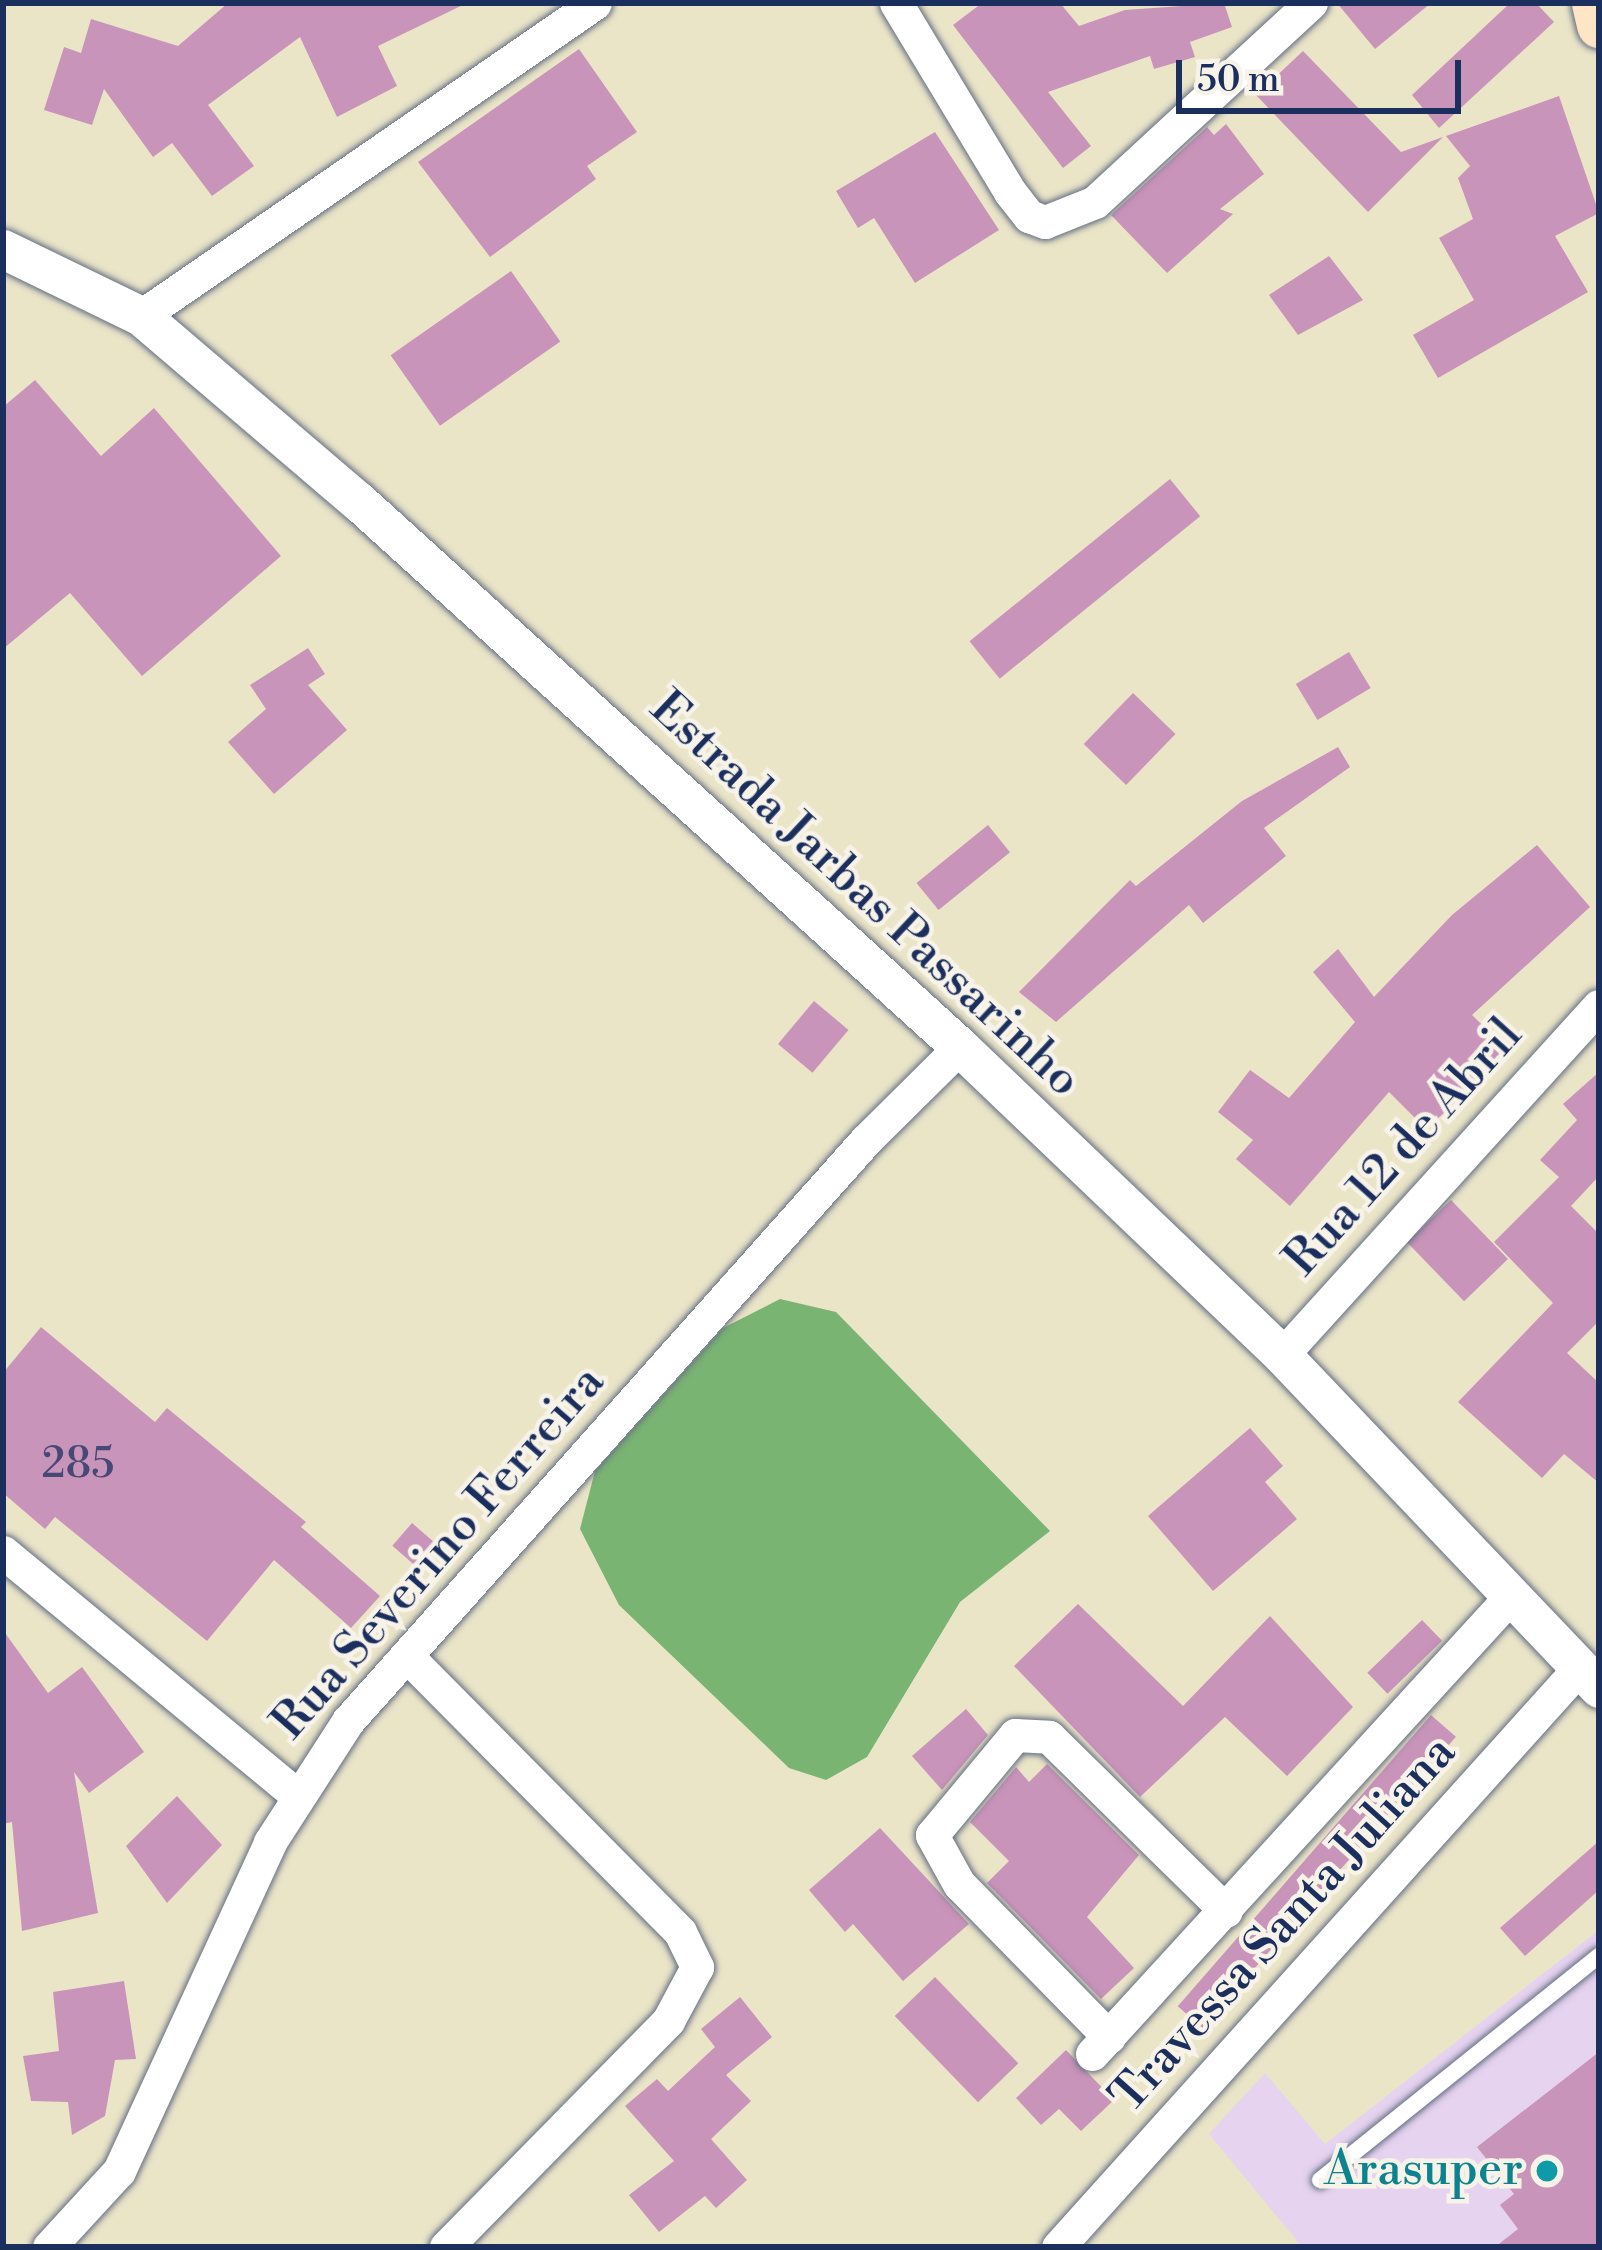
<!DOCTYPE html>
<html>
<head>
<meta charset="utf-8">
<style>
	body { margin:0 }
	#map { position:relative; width:1602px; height:2250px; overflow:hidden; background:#ebe5c8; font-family:"Libre Bodoni",serif }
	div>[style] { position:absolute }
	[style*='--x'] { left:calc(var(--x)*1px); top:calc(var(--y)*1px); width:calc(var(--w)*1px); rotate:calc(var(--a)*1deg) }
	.built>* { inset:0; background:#e6d3f0 }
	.forest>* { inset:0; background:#7ab472 }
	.building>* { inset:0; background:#c994b9; transform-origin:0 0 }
	.roads { filter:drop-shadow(0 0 3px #646f83) drop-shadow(0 0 3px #646f83) }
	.service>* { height:16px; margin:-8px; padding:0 8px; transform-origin:8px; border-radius:8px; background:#fff }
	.minor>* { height:33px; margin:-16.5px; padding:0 16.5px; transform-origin:16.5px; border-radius:16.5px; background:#fff }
	.tertiary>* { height:39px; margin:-19.5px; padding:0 19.5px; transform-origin:19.5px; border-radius:19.5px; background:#fff }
	.secondary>* { height:45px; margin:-22.5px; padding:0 22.5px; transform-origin:22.5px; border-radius:22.5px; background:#fde5c5 }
	.dots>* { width:33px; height:33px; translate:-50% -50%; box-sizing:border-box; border:6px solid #f7f3e8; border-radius:50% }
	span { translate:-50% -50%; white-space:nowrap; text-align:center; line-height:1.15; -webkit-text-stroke:9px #f7f3e8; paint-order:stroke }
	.number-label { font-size:42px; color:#464875 }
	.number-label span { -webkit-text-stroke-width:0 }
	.street-label { font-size:48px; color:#1b2f5e }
	.culture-label { font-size:48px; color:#0d838f }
	.right { translate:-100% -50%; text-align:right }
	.frame { position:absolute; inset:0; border:6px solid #1b2f5e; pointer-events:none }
	.scale { position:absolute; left:1176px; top:60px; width:285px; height:54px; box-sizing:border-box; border:6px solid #1b2f5e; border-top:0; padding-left:15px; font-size:36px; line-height:42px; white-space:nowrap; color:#1b2f5e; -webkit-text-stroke:9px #f7f3e8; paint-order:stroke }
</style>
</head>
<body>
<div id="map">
	<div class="built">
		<i style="clip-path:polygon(1599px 1930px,1599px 2247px,1302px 2247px,1209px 2134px,1265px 2073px,1325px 2144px)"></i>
	</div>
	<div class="forest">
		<i style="clip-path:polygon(780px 1299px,836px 1312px,1050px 1531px,960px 1602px,867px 1757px,826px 1780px,789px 1768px,619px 1605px,580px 1529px,595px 1471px,723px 1328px)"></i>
	</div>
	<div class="building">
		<i style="clip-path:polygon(228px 3px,467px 3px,378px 46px,397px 86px,337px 117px,300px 37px,208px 105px,254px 166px,212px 196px,172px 143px,153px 157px,104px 89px,92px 125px,44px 110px,64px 47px,81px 53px,91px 19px,178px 46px)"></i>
		<i style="clip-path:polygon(982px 3px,1060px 3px,1079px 26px,1125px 10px,1224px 3px,1232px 27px,1190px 42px,1195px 57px,1154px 69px,1150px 56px,1048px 92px,1091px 146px,1063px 168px,953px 25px)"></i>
		<i style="clip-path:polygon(1337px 3px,1431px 3px,1375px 49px)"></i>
		<i style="clip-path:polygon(1510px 3px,1536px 3px,1554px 22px,1439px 128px,1412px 95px)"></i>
		<i style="clip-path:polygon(579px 49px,637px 132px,587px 166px,596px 179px,490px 257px,418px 162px)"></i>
		<i style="clip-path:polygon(1303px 51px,1401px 152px,1443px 137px,1368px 212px,1256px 95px)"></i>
		<i style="clip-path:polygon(1559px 96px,1599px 213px,1555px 236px,1588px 292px,1438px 378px,1413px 335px,1474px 300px,1439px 238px,1473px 219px,1458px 178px,1470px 166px,1446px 136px)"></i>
		<i style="clip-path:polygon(1226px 124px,1264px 174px,1220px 209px,1233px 214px,1167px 273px,1111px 215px,1207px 127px,1214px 135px)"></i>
		<i style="clip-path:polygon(935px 132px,999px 230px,915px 283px,874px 218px,858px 228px,836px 191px)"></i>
		<i style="clip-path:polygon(1329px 256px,1363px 300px,1298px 335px,1269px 295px)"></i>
		<i style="left:511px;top:271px;width:86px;height:147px;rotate:55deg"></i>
		<i style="clip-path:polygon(35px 380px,101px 456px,154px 408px,281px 556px,142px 676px,70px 593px,3px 649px,3px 407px)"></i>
		<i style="left:1170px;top:479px;width:48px;height:258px;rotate:51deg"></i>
		<i style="clip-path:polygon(308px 648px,325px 674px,308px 685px,347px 730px,274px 794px,228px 742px,266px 709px,250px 685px)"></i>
		<i style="left:1349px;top:652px;width:42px;height:62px;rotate:59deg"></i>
		<i style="left:1133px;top:693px;width:59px;height:71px;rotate:44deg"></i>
		<i style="clip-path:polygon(1338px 747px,1350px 767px,1264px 828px,1286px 856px,1203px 923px,1189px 905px,1056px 1022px,1019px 992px,1130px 880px,1136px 886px,1242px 801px)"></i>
		<i style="left:988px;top:825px;width:35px;height:92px;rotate:51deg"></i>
		<i style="clip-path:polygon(1537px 845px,1590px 907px,1472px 1015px,1511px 1053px,1426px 1129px,1389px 1092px,1290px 1206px,1236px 1159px,1253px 1140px,1218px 1112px,1250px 1070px,1289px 1098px,1355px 1022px,1313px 972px,1338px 949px,1374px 997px,1452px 915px)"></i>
		<i style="left:814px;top:1001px;width:45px;height:56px;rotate:40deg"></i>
		<i style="clip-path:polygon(1599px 1072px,1599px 1176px,1571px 1206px,1599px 1234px,1599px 1321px,1567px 1353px,1599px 1383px,1599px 1483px,1564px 1454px,1542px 1478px,1458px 1402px,1553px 1303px,1494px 1242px,1559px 1177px,1540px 1160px,1577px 1120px,1563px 1104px)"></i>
		<i style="left:1451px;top:1200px;width:82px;height:61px;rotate:46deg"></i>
		<i style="clip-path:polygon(41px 1327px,155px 1422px,167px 1408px,306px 1522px,301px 1527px,380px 1596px,351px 1628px,274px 1560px,207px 1641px,55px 1517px,45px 1529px,3px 1493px,3px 1373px)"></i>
		<i style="clip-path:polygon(1250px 1428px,1283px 1466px,1265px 1482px,1297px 1519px,1213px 1591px,1148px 1516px)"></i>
		<i style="left:412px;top:1523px;width:37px;height:30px;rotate:41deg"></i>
		<i style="clip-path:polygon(1078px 1604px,1183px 1706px,1270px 1616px,1353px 1707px,1287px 1776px,1225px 1717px,1140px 1797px,1014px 1666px)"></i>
		<i style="left:1422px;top:1620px;width:29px;height:76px;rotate:46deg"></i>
		<i style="clip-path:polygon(3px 1630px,48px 1693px,82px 1667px,144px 1752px,89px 1793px,74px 1772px,98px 1913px,22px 1931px,12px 1822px,3px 1824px)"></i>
		<i style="clip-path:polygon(966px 1709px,988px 1735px,942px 1790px,912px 1756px)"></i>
		<i style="left:1431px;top:1715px;width:33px;height:386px;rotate:41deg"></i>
		<i style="clip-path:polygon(1047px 1764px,1139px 1855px,1087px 1917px,1134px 1968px,1101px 1999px,987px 1883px,1009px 1861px,970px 1822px,1016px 1767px,1029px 1782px)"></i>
		<i style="clip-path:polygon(177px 1796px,222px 1845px,167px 1903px,126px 1846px)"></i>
		<i style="clip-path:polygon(880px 1828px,969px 1924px,903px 1981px,853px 1924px,845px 1932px,809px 1890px)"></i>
		<i style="clip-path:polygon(1599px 1841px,1599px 1890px,1525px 1956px,1500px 1928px)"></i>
		<i style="left:935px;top:1977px;width:120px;height:56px;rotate:46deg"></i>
		<i style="clip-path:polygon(124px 1981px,136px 2059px,115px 2060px,105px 2116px,72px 2135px,68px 2102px,31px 2101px,23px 2056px,59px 2051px,53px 1992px)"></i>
		<i style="clip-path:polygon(740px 1997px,772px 2037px,726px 2075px,751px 2101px,711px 2139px,747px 2180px,716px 2208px,705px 2196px,659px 2232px,629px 2195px,674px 2161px,625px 2106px,657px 2079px,668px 2091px,715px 2047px,701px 2029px)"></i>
		<i style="clip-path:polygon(1066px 2050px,1114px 2100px,1081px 2131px,1059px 2109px,1041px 2125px,1016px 2098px)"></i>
		<i style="clip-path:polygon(1599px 2052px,1599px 2247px,1495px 2247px,1518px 2229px,1500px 2205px,1514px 2194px,1477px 2147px)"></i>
	</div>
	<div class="roads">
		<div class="service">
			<i style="--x:1320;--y:2180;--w:358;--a:-38.8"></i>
		</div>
		<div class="minor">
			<i style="--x:896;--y:3;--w:221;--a:58.9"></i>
			<i style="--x:1010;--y:192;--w:31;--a:52"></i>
			<i style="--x:1029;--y:216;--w:17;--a:21"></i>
			<i style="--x:1045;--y:222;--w:54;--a:-21.8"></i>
			<i style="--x:1095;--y:202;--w:294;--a:-42.7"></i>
			<i style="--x:141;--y:316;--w:551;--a:-34.58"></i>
			<i style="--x:1282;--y:1355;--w:471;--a:-47.8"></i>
			<i style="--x:3;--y:1552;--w:380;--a:39.6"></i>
			<i style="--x:409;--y:1658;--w:385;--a:45.3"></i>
			<i style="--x:680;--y:1932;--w:39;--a:64"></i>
			<i style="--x:697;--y:1967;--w:61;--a:118.2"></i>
			<i style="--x:668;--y:2021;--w:317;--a:134.5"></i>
			<i style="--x:1109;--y:2037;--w:214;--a:-134.4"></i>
			<i style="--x:959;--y:1884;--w:56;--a:-118.9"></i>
			<i style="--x:932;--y:1835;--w:130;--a:-50.3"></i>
			<i style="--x:1015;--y:1735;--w:34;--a:3"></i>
			<i style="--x:1049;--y:1737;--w:248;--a:44.5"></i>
			<i style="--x:1092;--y:2054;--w:621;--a:-47.55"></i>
			<i style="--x:49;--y:2247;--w:103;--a:-47.4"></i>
			<i style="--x:119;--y:2171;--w:362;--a:-65.3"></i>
			<i style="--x:270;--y:1842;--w:144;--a:-57.2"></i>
			<i style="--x:348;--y:1721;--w:778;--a:-48.28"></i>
			<i style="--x:866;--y:1140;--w:132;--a:-44.7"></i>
			<i style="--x:1058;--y:2247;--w:780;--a:-48.01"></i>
		</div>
		<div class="tertiary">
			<i style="--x:3;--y:249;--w:153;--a:25.9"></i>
			<i style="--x:141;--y:316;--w:287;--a:40.5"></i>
			<i style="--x:359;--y:502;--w:811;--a:42.2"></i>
			<i style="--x:960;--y:1047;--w:446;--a:43.7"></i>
			<i style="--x:1282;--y:1355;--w:460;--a:46.4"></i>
		</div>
		<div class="secondary">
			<i style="--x:1594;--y:3;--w:23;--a:77"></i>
		</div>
	</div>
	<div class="dots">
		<i style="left:1547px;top:2171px;background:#0f9aa8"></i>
	</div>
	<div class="number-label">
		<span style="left:78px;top:1465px">285</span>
	</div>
	<div class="street-label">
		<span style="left:865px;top:895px;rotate:43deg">Estrada Jarbas Passarinho</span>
		<span style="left:1404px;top:1148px;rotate:-48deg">Rua 12 de Abril</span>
		<span style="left:439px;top:1553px;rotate:-49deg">Rua Severino Ferreira</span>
		<span style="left:1284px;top:1925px;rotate:-48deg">Travessa Santa Juliana</span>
	</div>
	<div class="culture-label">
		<span class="right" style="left:1523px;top:2171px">Arasuper</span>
	</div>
	<div class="frame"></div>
	<div class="scale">50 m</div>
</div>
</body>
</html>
